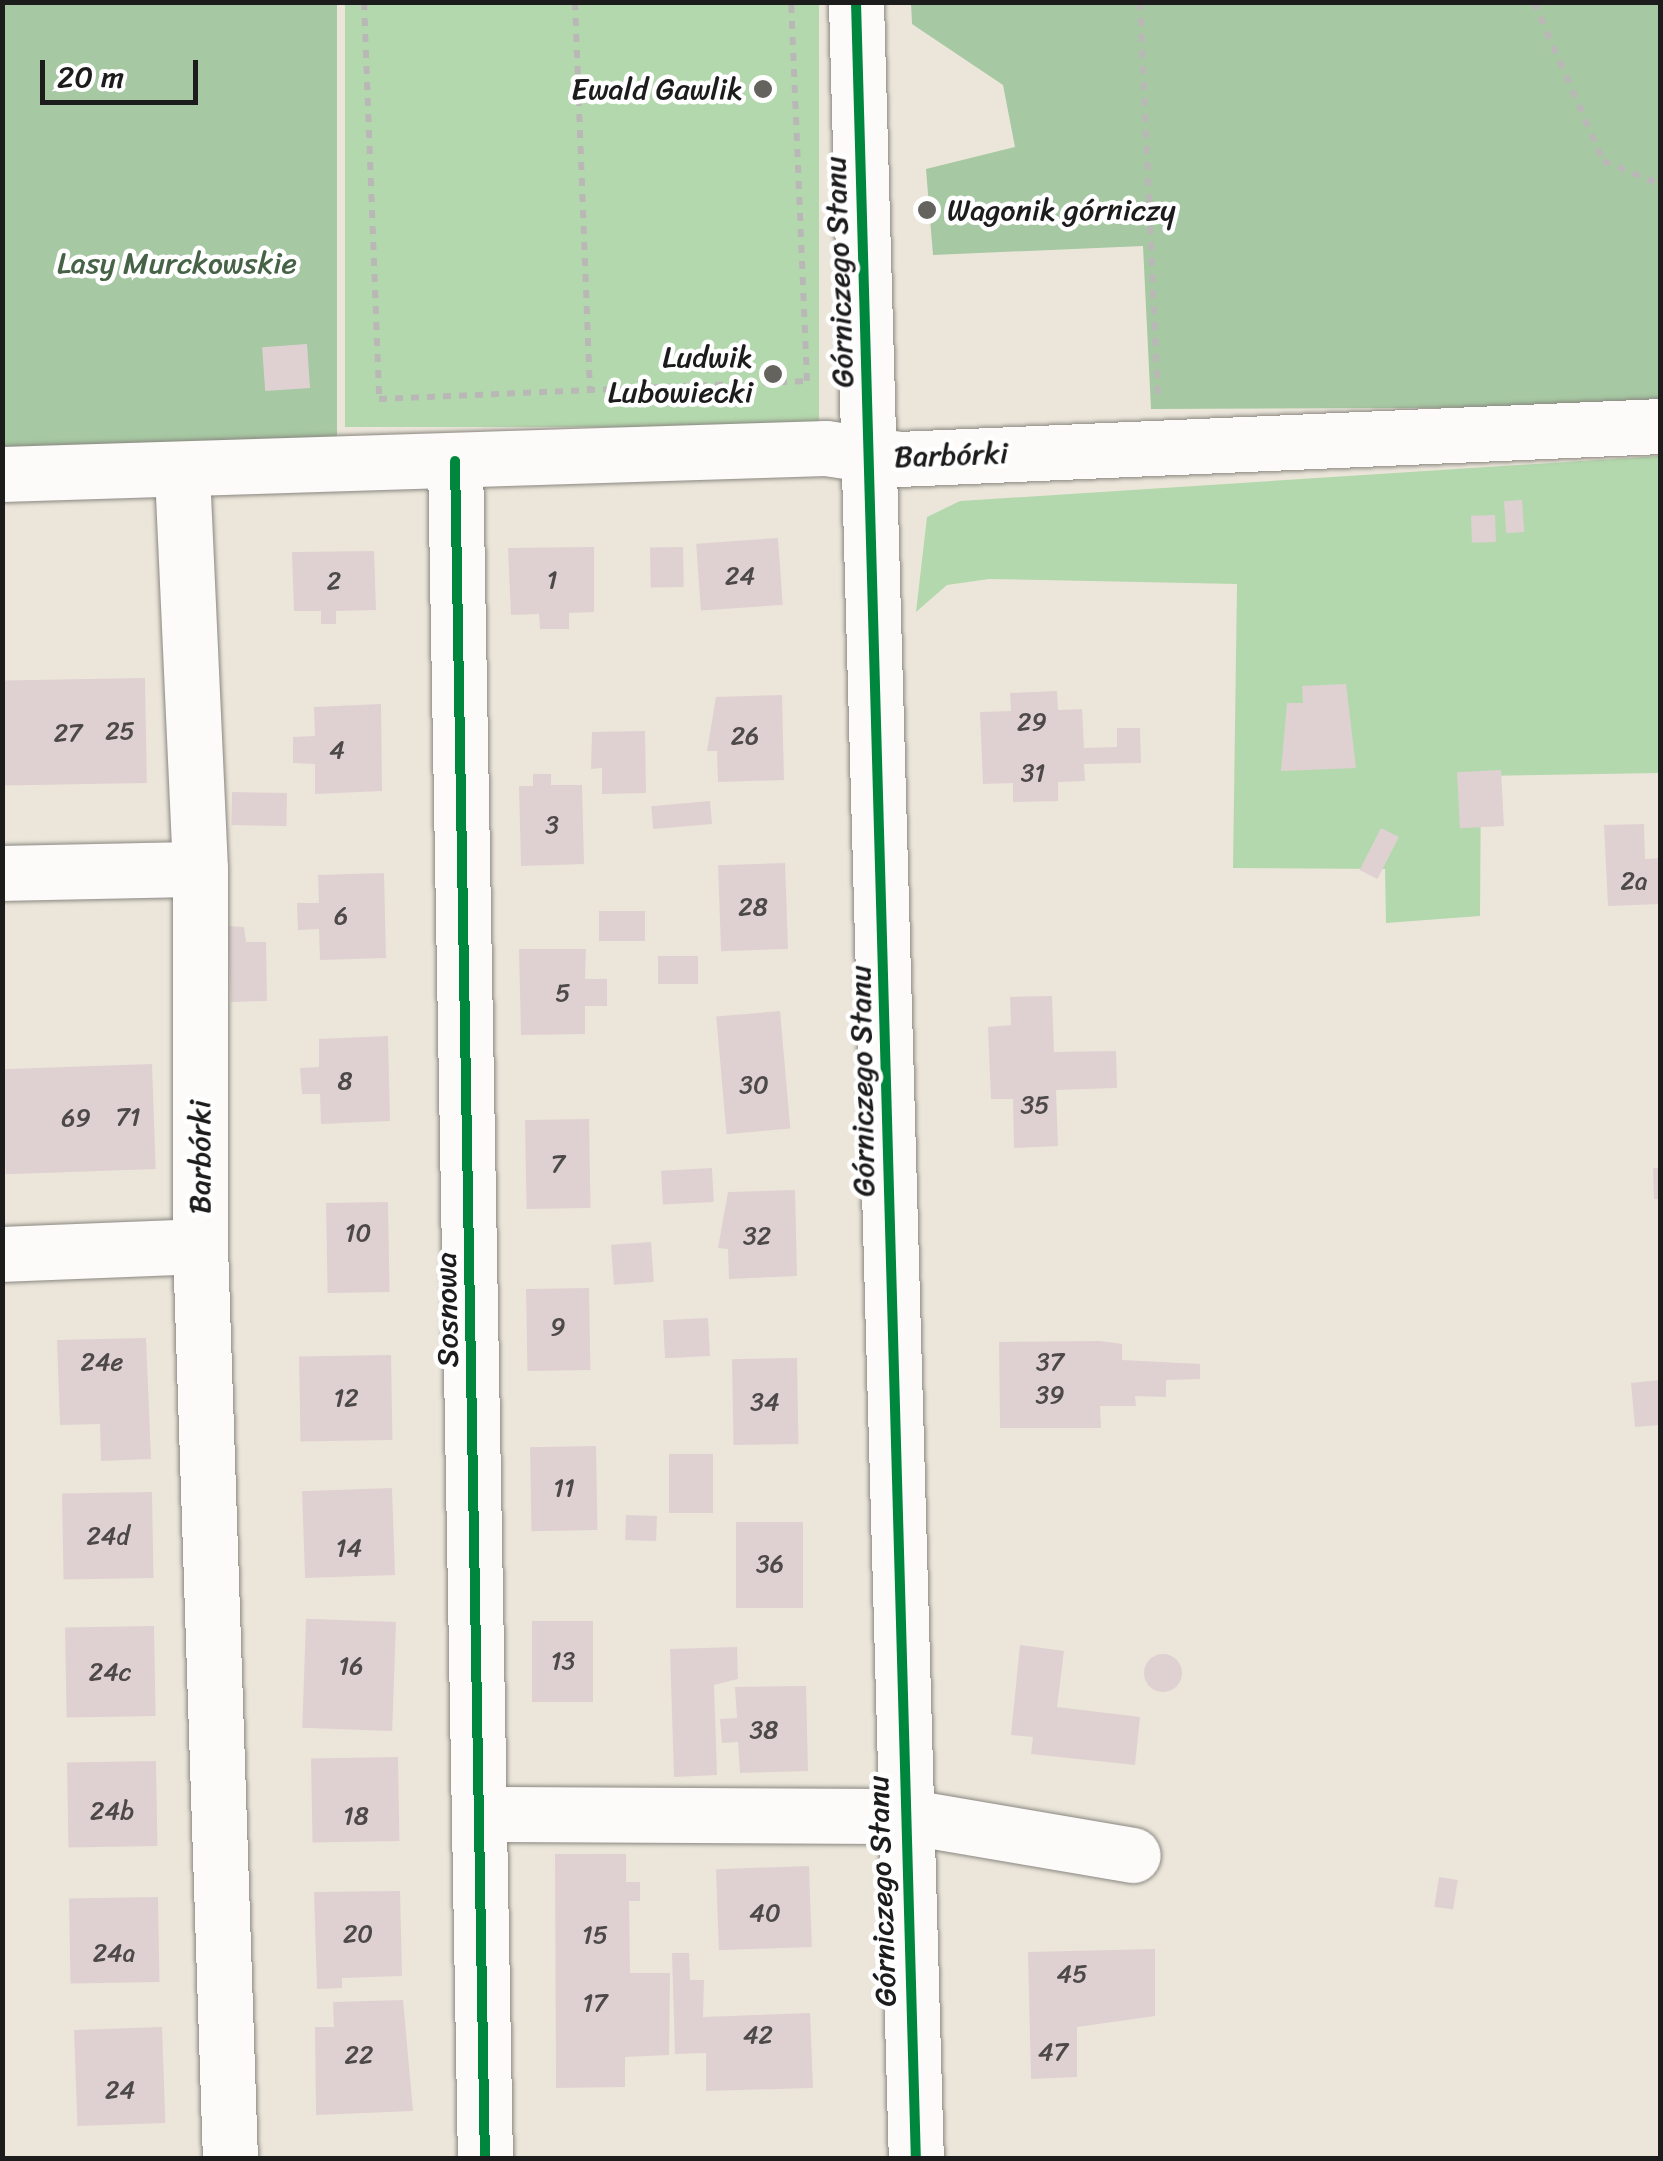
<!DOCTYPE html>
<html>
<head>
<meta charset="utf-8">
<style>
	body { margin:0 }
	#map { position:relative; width:1663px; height:2161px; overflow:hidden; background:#ece6da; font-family:Sriracha,sans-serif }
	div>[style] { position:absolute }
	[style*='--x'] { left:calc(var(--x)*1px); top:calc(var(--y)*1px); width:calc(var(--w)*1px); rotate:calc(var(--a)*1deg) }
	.green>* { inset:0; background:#b4d8ad; transform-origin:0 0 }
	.forest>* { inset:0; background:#a6c8a2; transform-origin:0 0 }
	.building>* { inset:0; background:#dfd1d1; transform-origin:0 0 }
	.round { border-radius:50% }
	.path>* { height:6px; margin-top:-3px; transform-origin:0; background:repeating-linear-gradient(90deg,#b9b8b6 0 8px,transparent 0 16px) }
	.roads { filter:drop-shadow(0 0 2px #8a8781) drop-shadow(0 0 2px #8a8781) }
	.minor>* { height:55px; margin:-27.5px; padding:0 27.5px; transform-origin:27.5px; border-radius:27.5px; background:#fcfbf9 }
	.cycleway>* { height:10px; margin:-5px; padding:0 5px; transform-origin:5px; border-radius:5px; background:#00873e }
	.dots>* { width:28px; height:28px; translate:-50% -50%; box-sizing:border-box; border:5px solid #fff; border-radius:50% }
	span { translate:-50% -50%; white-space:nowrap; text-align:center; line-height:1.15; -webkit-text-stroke:9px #fff; paint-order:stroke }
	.number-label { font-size:25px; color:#4d4949 }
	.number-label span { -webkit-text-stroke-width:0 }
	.poi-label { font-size:30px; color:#1c1c1c }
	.right { translate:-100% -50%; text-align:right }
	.left { translate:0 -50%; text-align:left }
	.park-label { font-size:30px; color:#476347 }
	.street-label { font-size:30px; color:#1c1c1c }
	.frame { position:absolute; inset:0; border:5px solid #1c1c1c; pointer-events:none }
	.scale { position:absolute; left:40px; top:60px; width:158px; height:45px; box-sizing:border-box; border:5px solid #1c1c1c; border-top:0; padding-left:12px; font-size:30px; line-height:35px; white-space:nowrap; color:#1c1c1c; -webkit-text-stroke:8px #fff; paint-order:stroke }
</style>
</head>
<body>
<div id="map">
	<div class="green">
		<i style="left:345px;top:3px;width:474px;height:424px"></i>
		<i style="clip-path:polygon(1660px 456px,1660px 773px,1481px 776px,1480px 916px,1386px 923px,1385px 869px,1233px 868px,1237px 584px,989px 579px,947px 585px,916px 612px,927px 517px,960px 501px)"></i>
	</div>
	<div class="forest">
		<i style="left:2px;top:3px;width:335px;height:444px"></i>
		<i style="clip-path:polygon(911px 3px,1660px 3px,1660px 407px,1151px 409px,1143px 246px,933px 255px,926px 169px,1015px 147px,1003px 85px,912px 24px)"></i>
	</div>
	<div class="building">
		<i style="left:307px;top:344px;width:44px;height:45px;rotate:86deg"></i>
		<i style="left:1522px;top:500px;width:32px;height:18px;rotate:86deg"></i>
		<i style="left:1495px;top:515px;width:27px;height:24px;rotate:88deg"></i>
		<i style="left:778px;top:538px;width:67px;height:82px;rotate:86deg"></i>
		<i style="clip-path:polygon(594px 547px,594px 612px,569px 613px,569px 629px,540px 629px,539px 614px,511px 615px,508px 548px)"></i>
		<i style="left:683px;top:547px;width:40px;height:33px;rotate:89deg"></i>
		<i style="clip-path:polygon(374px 551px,376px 610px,336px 611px,336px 624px,321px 624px,321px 611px,294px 611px,292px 552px)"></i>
		<i style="left:145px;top:678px;width:105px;height:143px;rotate:89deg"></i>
		<i style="clip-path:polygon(1346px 684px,1356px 768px,1281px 771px,1287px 703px,1303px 703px,1302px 686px)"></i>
		<i style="clip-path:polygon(1057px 691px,1058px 710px,1082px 709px,1084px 748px,1117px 747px,1117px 728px,1140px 728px,1141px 763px,1084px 764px,1085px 781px,1058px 782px,1058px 801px,1013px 802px,1013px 783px,983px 784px,980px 712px,1011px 711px,1010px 693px)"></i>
		<i style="clip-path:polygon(782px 695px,784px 780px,718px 782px,717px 751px,707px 751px,716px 697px)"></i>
		<i style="clip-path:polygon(381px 704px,382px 791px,315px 794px,315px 764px,293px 763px,293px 737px,315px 736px,314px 707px)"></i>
		<i style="clip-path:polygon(645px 731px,646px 793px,602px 794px,602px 768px,591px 769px,592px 732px)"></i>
		<i style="left:1501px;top:770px;width:56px;height:44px;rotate:87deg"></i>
		<i style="clip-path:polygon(533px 774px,551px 774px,551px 785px,582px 785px,584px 864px,521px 866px,519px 786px,533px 786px)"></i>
		<i style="left:232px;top:792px;width:55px;height:33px;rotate:1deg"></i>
		<i style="left:710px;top:801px;width:23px;height:59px;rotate:85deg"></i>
		<i style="clip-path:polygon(1644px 824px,1645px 859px,1660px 858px,1660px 904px,1608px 906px,1604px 825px)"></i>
		<i style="left:1381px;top:828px;width:20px;height:47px;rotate:27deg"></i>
		<i style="left:785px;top:863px;width:86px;height:67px;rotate:88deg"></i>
		<i style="clip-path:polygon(384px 873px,386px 958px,320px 960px,319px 929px,298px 930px,297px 903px,319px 903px,318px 875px)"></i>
		<i style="left:645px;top:911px;width:30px;height:46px;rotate:90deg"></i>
		<i style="clip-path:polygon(228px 926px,244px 927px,246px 942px,266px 942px,267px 1001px,231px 1002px)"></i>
		<i style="clip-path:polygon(519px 949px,586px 949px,585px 979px,607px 979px,607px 1006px,585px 1006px,585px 1034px,521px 1035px)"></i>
		<i style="left:698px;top:956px;width:28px;height:40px;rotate:90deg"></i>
		<i style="clip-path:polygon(1052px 996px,1054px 1052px,1116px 1051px,1117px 1088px,1056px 1090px,1058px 1146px,1014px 1148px,1013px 1099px,991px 1099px,988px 1027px,1011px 1025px,1010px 997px)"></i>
		<i style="left:780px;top:1011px;width:118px;height:64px;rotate:85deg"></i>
		<i style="clip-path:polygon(388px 1036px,390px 1121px,321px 1124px,320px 1094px,302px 1094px,300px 1068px,319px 1067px,319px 1039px)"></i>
		<i style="left:152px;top:1064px;width:105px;height:150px;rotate:88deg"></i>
		<i style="left:589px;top:1119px;width:89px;height:64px;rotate:89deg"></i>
		<i style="left:712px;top:1168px;width:34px;height:51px;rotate:87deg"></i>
		<i style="clip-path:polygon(1653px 1168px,1660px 1168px,1660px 1199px,1654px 1199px)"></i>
		<i style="clip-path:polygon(795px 1190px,797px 1276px,729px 1279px,728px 1249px,718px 1248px,728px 1192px)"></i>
		<i style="left:388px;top:1202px;width:90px;height:62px;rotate:89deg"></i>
		<i style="left:651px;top:1242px;width:40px;height:40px;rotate:86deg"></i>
		<i style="left:589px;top:1288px;width:82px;height:63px;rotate:89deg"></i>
		<i style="left:708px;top:1318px;width:38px;height:45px;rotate:87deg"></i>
		<i style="clip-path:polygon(146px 1338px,151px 1459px,101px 1461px,100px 1424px,60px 1425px,57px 1340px)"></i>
		<i style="clip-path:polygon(1100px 1341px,1122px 1344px,1122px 1360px,1200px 1364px,1200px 1379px,1166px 1380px,1166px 1397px,1135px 1396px,1136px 1406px,1100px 1406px,1101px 1428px,1000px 1428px,999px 1342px)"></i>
		<i style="left:391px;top:1355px;width:85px;height:92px;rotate:89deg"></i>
		<i style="left:797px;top:1358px;width:86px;height:65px;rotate:89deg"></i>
		<i style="clip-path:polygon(1660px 1380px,1660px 1425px,1635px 1427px,1631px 1383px)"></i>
		<i style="left:596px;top:1446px;width:84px;height:66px;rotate:89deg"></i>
		<i style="left:669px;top:1454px;width:44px;height:59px"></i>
		<i style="left:392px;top:1488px;width:87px;height:90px;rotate:88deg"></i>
		<i style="left:152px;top:1492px;width:86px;height:90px;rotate:89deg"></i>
		<i style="left:626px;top:1515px;width:31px;height:25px;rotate:2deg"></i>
		<i style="left:736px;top:1522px;width:67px;height:86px"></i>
		<i style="left:532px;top:1621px;width:61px;height:81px"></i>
		<i style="left:396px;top:1622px;width:109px;height:90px;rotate:92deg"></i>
		<i style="left:154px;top:1626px;width:90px;height:89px;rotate:89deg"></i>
		<i style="clip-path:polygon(1020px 1645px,1064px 1651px,1057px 1707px,1140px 1717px,1135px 1765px,1031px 1754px,1033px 1737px,1011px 1735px)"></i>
		<i style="clip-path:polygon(737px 1647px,738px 1679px,714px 1685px,717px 1775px,674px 1777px,670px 1649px)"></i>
		<i class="round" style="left:1144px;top:1654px;width:38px;height:38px"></i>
		<i style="clip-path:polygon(806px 1686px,808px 1771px,740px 1773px,738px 1742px,722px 1743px,720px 1719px,737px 1718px,735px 1687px)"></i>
		<i style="left:398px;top:1757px;width:84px;height:87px;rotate:89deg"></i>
		<i style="left:156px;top:1761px;width:85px;height:89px;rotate:89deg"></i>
		<i style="clip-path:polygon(555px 1854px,626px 1854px,626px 1882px,640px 1882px,640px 1901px,629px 1901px,630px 1973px,670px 1973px,669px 2055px,625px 2057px,625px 2087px,556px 2088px)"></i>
		<i style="left:809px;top:1866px;width:81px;height:93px;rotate:88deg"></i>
		<i style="left:1439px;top:1877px;width:19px;height:30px;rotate:9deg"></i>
		<i style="clip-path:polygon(400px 1891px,402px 1976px,342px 1978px,342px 1988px,317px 1989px,314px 1892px)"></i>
		<i style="left:158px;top:1897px;width:85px;height:89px;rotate:89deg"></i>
		<i style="clip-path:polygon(1155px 1949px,1155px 2016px,1077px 2027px,1077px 2077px,1031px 2079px,1028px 1952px)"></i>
		<i style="clip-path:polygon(672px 1953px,689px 1953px,690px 1980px,704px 1980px,703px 2017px,810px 2013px,813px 2088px,706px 2091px,706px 2053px,675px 2054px)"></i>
		<i style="clip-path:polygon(403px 2000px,413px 2111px,316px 2115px,315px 2027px,334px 2027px,333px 2002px)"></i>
		<i style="left:162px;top:2027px;width:96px;height:88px;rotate:88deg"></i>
	</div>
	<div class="path">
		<i style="--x:364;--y:2;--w:397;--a:87.8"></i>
		<i style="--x:379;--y:399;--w:428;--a:-2.4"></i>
		<i style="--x:807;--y:381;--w:379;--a:-92.4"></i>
		<i style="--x:575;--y:2;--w:389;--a:87.8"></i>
		<i style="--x:1140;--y:2;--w:395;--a:87.4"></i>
		<i style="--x:1534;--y:2;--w:173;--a:66.5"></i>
		<i style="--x:1603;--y:161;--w:61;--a:22"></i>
	</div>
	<div class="roads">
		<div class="minor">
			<i style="--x:856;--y:2;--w:2157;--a:88.41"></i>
			<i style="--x:455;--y:461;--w:1697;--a:88.99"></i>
			<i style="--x:2;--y:474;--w:824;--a:-1.81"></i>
			<i style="--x:826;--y:448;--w:74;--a:8.6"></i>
			<i style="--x:899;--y:459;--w:762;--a:-2.48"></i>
			<i style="--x:2;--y:873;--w:198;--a:-1.2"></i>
			<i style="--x:200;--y:1246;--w:912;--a:88.12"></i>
			<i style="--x:2;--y:1254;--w:198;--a:-2.3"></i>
			<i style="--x:200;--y:1246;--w:377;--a:-90"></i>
			<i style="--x:200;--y:869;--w:400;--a:-92.6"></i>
			<i style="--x:482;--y:1814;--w:422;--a:0.3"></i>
			<i style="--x:904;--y:1816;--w:232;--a:9.7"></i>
		</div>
	</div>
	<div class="cycleway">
		<i style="--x:856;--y:2;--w:2157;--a:88.41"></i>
		<i style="--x:455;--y:461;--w:1697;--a:88.99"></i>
	</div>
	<div class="dots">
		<i style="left:763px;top:89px;background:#65635e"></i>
		<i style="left:927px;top:210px;background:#65635e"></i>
		<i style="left:773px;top:374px;background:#65635e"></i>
	</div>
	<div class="number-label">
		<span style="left:740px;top:576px">24</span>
		<span style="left:552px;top:580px">1</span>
		<span style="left:334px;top:581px">2</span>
		<span style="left:1032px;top:722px">29</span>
		<span style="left:120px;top:731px">25</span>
		<span style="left:68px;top:733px">27</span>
		<span style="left:745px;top:736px">26</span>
		<span style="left:337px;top:750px">4</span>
		<span style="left:1033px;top:773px">31</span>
		<span style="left:552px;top:825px">3</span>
		<span style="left:1634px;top:881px">2a</span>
		<span style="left:753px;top:907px">28</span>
		<span style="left:341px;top:916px">6</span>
		<span style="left:563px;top:993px">5</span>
		<span style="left:345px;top:1081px">8</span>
		<span style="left:754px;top:1085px">30</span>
		<span style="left:1035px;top:1105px">35</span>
		<span style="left:128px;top:1117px">71</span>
		<span style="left:76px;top:1118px">69</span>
		<span style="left:558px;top:1164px">7</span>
		<span style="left:358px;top:1233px">10</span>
		<span style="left:757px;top:1236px">32</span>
		<span style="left:558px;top:1327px">9</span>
		<span style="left:102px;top:1362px">24e</span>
		<span style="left:1050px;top:1362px">37</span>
		<span style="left:1050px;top:1395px">39</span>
		<span style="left:346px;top:1398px">12</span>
		<span style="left:765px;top:1402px">34</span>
		<span style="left:564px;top:1488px">11</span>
		<span style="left:108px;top:1536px">24d</span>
		<span style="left:349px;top:1548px">14</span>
		<span style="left:770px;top:1564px">36</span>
		<span style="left:563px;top:1661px">13</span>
		<span style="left:351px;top:1666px">16</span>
		<span style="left:110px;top:1672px">24c</span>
		<span style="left:764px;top:1730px">38</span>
		<span style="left:112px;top:1811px">24b</span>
		<span style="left:356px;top:1816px">18</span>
		<span style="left:765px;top:1913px">40</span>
		<span style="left:358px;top:1934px">20</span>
		<span style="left:595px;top:1935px">15</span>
		<span style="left:114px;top:1953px">24a</span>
		<span style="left:1072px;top:1974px">45</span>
		<span style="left:595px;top:2003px">17</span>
		<span style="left:758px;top:2035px">42</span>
		<span style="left:1053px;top:2052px">47</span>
		<span style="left:359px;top:2055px">22</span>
		<span style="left:120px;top:2090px">24</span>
	</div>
	<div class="poi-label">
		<span class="right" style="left:743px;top:89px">Ewald Gawlik</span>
		<span class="left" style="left:947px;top:210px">Wagonik górniczy</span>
		<span class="right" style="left:753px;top:374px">Ludwik<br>Lubowiecki</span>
	</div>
	<div class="park-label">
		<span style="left:177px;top:263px">Lasy Murckowskie</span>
	</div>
	<div class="street-label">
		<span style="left:839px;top:272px;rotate:-92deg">Górniczego Stanu</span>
		<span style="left:951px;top:455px;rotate:-2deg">Barbórki</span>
		<span style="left:862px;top:1081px;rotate:-91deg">Górniczego Stanu</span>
		<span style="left:200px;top:1157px;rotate:-90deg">Barbórki</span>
		<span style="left:447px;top:1310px;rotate:-91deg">Sosnowa</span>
		<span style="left:882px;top:1891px;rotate:-92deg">Górniczego Stanu</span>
	</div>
	<div class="frame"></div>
	<div class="scale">20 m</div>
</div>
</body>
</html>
